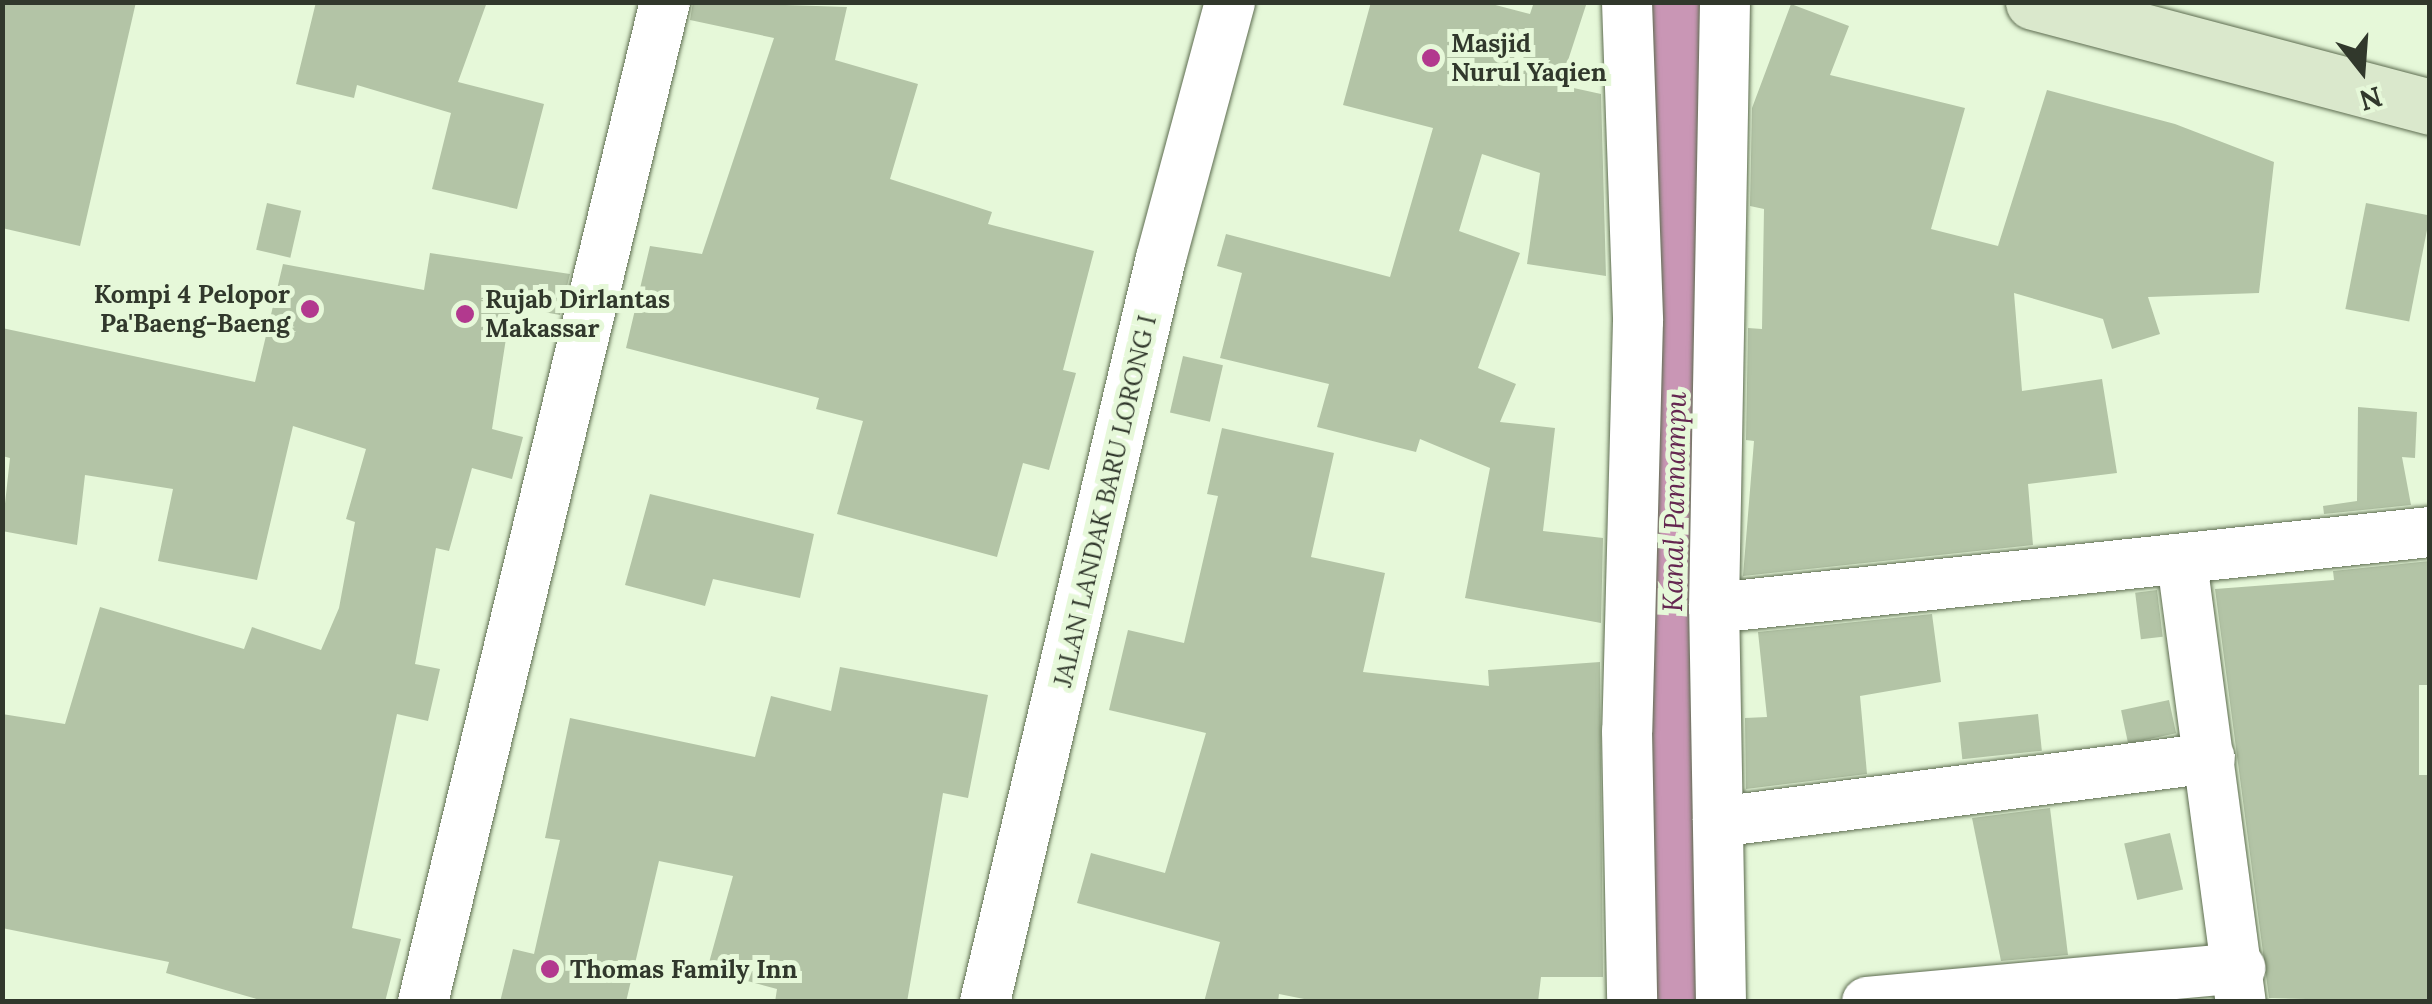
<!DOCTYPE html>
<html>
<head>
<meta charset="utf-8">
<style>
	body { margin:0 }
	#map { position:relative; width:2432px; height:1004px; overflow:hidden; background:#e6f8d9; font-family:Lora,serif }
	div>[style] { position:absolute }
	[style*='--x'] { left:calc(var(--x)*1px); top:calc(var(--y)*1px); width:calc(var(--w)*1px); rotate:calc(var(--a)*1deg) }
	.water>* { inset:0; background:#c996b5; transform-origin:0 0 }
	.building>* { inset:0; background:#b3c4a6; transform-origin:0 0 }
	.roads { filter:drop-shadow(0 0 2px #5d6c50) drop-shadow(0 0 2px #5d6c50) }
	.minor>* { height:50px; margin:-25px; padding:0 25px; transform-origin:25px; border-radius:25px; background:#fff }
	.secondary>* { height:55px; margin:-27.5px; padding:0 27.5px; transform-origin:27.5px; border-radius:27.5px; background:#dae8cc }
	.dots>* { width:28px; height:28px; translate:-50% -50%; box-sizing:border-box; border:5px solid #e6f8d9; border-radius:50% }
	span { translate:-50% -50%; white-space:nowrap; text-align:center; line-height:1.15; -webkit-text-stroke:10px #e6f8d9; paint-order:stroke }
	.poi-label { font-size:25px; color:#31382c; font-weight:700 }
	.left { translate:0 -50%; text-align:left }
	.right { translate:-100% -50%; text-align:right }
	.street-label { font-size:25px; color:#31382c }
	.water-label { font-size:28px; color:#642650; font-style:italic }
	.frame { position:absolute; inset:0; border:5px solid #31382c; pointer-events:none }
	.north { position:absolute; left:2312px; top:20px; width:100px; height:100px; -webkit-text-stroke:8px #e6f8d9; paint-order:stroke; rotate:163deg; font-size:28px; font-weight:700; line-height:40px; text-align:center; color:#31382c }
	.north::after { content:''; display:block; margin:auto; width:35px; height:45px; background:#31382c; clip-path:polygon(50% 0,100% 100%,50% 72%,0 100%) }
</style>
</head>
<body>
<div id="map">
	<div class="water">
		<i style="left:1647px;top:3px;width:67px;height:999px"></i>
	</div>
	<div class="building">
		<i style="clip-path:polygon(2px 2px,136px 2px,80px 246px,2px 228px)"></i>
		<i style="clip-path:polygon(316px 2px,487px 2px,458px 82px,544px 104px,517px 209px,432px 189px,451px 113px,357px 85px,354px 98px,296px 84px)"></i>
		<i style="clip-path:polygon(693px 2px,847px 7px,835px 60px,918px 84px,890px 179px,992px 212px,988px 224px,1094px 251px,1063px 370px,1076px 373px,1049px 470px,1023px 463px,997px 557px,837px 514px,863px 421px,816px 409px,819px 398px,626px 348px,650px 246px,702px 254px,774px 38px,690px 20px)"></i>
		<i style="clip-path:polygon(1371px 2px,1484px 2px,1530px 14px,1534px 2px,1587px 2px,1560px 85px,1601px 94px,1606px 276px,1527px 264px,1540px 173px,1482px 154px,1459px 231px,1520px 253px,1478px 368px,1516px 384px,1500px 422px,1555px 428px,1543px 531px,1603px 538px,1601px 623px,1465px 598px,1490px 468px,1420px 439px,1416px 452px,1317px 427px,1329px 384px,1220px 358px,1242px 273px,1217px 266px,1226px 234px,1390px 277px,1433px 128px,1343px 105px)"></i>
		<i style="clip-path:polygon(1791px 4px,1849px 26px,1830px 75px,1965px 108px,1931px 229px,1998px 246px,2047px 90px,2175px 124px,2274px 162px,2259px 293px,2148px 297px,2160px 334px,2112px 349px,2103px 319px,2014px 293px,2022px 391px,2102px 379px,2117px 473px,2028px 484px,2033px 545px,1743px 576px,1754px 441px,1746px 440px,1748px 328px,1762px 329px,1764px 209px,1750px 206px,1752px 108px)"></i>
		<i style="left:267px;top:203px;width:35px;height:48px;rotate:13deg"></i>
		<i style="left:2366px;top:203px;width:65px;height:108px;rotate:11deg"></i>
		<i style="clip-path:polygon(430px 253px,570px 274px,560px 315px,511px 306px,492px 429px,523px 437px,512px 479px,472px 468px,449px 551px,436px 548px,415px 664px,440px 669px,428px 721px,397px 714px,352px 928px,401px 939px,385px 1002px,267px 1002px,166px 973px,169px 962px,2px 928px,2px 714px,65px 724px,100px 607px,244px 649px,252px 627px,321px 650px,339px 608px,355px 522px,346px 519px,366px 449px,293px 426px,257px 580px,158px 561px,173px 489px,85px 475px,77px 545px,2px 531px,10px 458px,2px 456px,2px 328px,255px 382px,283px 264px,424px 290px)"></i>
		<i style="left:1183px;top:356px;width:41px;height:58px;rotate:13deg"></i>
		<i style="clip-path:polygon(2358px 407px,2417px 412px,2415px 458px,2402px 457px,2411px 505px,2324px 514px,2323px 506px,2357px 501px)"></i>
		<i style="clip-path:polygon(1222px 428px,1334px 453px,1311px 557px,1385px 573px,1363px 672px,1489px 686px,1488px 670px,1600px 662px,1603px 977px,1541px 977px,1538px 1002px,1319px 1002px,1279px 994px,1278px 1002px,1204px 1002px,1220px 942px,1077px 903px,1091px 853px,1165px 873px,1206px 733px,1109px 710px,1128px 630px,1184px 643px,1218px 496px,1207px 494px)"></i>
		<i style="clip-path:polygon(650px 494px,814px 534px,800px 598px,713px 579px,705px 606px,625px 585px)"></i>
		<i style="clip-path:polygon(2430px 561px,2430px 685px,2419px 685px,2419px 775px,2430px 775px,2430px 1002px,2269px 998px,2215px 589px,2334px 580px,2333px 571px)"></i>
		<i style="left:2157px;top:590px;width:47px;height:22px;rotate:83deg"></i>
		<i style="clip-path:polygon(1932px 614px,1941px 682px,1860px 696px,1867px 774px,1746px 789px,1745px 718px,1767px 717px,1758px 632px)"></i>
		<i style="clip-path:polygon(840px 667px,988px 695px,968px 798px,943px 793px,907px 1002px,775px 1002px,777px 989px,707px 970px,733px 876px,659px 861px,626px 1002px,500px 1002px,513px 949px,534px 954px,560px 840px,545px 838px,570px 718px,755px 757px,771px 696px,831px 711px)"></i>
		<i style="left:2169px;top:700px;width:34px;height:49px;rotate:78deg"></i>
		<i style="left:2038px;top:714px;width:37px;height:80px;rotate:84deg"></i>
		<i style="clip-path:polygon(2050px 808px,2068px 955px,2001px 961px,1972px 818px)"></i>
		<i style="left:2170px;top:833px;width:58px;height:47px;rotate:77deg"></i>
	</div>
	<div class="roads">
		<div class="minor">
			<i style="--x:1627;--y:2;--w:319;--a:88"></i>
			<i style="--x:1638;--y:321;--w:410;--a:91.5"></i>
			<i style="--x:1627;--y:731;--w:271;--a:88.9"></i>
			<i style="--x:2182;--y:562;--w:444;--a:82.4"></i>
			<i style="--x:1714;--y:608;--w:720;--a:-6.06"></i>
			<i style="--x:1718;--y:822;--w:496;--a:-7.4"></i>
			<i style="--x:423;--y:1002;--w:1029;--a:-76.4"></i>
			<i style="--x:985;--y:1002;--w:765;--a:-76.69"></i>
			<i style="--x:1161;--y:258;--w:265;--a:-74.9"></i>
			<i style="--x:1721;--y:1002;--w:394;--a:-91"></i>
			<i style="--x:1714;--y:608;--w:606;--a:-88.96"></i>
			<i style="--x:1867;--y:1002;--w:375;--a:-5.2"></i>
		</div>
		<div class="secondary">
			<i style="--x:2033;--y:2;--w:411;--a:14.8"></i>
		</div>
	</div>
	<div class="dots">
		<i style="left:1431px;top:58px;background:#b2398e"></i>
		<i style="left:310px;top:309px;background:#b2398e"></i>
		<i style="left:465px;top:314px;background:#b2398e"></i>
		<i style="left:550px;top:969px;background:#b2398e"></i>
	</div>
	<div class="poi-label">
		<span class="left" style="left:1451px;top:58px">Masjid<br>Nurul Yaqien</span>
		<span class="right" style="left:290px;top:309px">Kompi 4 Pelopor<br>Pa'Baeng-Baeng</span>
		<span class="left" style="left:485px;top:314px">Rujab Dirlantas<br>Makassar</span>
		<span class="left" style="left:570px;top:969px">Thomas Family Inn</span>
	</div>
	<div class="street-label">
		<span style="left:1105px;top:501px;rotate:-77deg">JALAN LANDAK BARU LORONG I</span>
	</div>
	<div class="water-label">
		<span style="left:1674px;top:502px;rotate:-89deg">Kanal Pannampu</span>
	</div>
	<div class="frame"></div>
	<div class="north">N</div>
</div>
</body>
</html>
